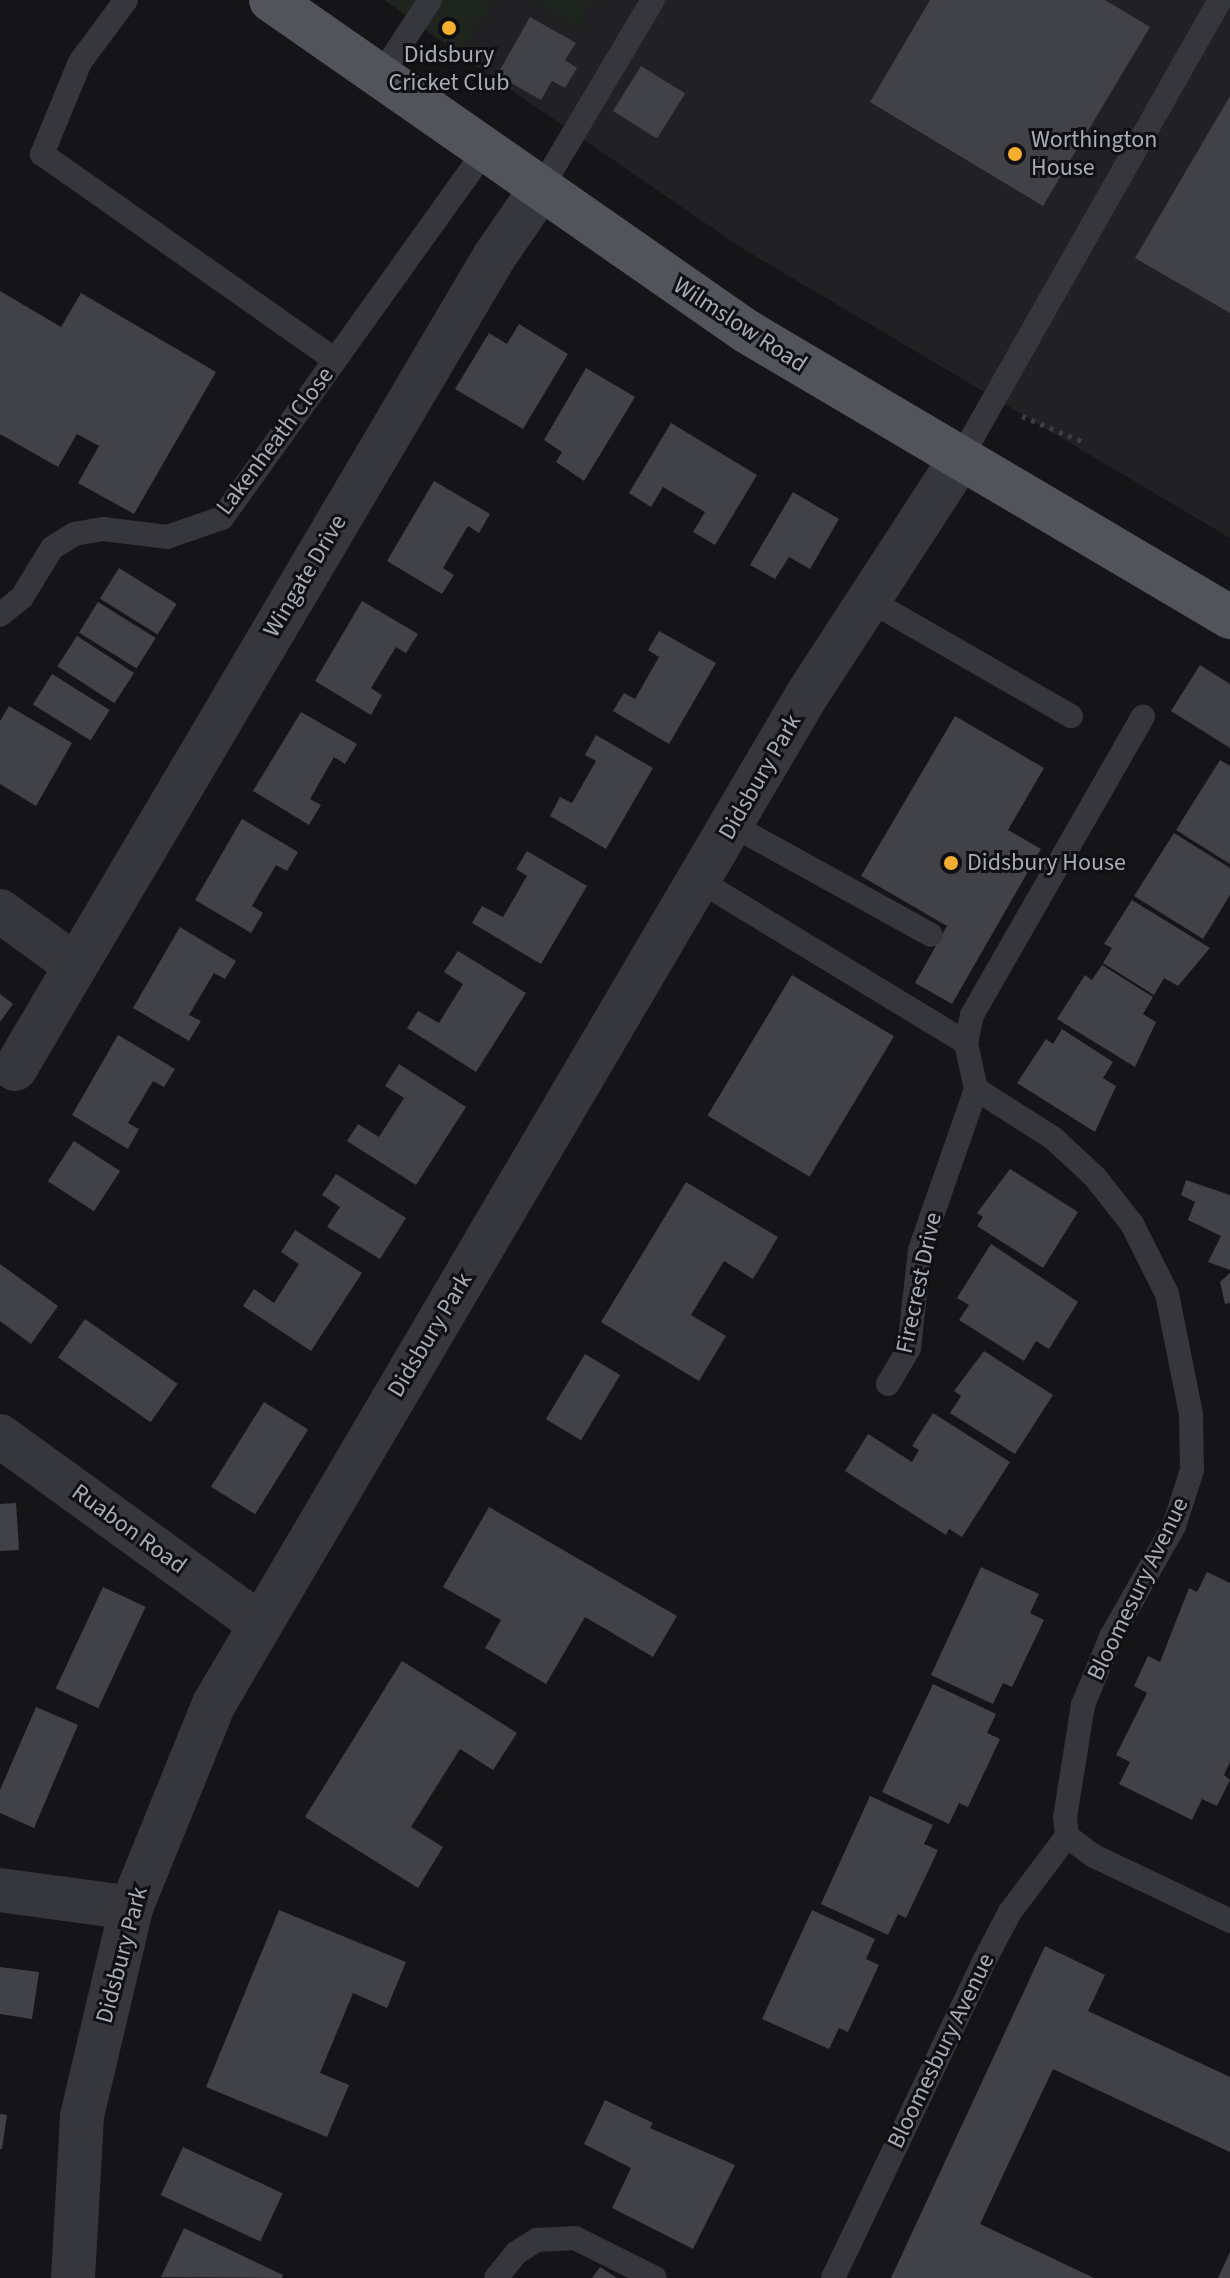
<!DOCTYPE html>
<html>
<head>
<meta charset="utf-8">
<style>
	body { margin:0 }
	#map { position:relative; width:1230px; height:2278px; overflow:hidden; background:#151517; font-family:"Source Sans 3",sans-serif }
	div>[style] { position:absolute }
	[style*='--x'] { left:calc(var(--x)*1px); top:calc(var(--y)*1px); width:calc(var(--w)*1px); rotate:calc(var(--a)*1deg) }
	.built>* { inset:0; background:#212124 }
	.green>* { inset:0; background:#1d251e }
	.building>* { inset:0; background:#414247; transform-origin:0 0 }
	.path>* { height:5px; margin-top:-2.5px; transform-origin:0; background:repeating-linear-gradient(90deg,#3c3e43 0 4px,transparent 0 10px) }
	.service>* { height:24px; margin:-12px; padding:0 12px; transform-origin:12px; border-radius:12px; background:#36373c }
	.minor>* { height:44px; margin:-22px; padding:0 22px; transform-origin:22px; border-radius:22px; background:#36373c }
	.primary>* { height:44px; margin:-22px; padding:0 22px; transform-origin:22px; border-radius:22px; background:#52545b }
	.dots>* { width:22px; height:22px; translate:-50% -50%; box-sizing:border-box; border:4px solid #101012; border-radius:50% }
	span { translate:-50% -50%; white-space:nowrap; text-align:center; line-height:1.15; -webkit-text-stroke:6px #101012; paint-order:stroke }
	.poi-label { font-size:24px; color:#a7acb8 }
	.left { translate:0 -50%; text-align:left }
	.street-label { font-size:24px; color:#a7acb8 }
</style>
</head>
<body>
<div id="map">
	<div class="built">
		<i style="clip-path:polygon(494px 0,531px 0,577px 27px,594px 0,1230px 0,1230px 538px,740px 247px,459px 54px)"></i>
	</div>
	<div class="green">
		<i style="clip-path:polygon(384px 0,494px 0,459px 54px)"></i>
		<i style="clip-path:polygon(531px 0,594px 0,577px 27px)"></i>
	</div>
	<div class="building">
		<i style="clip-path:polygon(930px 0,1105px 0,1150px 27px,1043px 206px,870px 102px)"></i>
		<i style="clip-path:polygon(530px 17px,576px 43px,565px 60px,577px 68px,565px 88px,552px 81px,541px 100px,497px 75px)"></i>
		<i style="left:641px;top:66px;width:52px;height:53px;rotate:32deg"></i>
		<i style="clip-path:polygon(1230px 96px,1230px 313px,1135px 258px)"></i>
		<i style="clip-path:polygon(0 291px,61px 327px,81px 293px,216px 372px,134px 514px,78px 483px,99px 446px,77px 434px,58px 467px,0 434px)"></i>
		<i style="clip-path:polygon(519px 324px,568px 354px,523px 429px,455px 389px,489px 333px,507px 344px)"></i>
		<i style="clip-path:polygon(586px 368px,635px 397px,584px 481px,556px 462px,562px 452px,544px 440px)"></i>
		<i style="clip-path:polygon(671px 423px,757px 475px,715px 545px,693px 532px,705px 512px,663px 487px,651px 507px,629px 493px)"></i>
		<i style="clip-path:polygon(434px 481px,490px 514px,479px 533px,468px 526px,443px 568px,454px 575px,442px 594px,387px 561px)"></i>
		<i style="clip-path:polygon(793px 492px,839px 519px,810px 569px,789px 557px,775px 579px,750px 565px)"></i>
		<i style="left:119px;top:568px;width:68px;height:36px;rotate:32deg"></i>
		<i style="clip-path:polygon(362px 601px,418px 634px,406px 653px,396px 647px,371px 688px,382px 695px,371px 715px,315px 681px)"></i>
		<i style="left:98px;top:602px;width:68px;height:36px;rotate:32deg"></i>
		<i style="clip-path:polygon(659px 631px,716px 663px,669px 744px,613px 711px,624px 693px,635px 699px,659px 657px,648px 650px)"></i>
		<i style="left:77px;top:636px;width:68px;height:36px;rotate:33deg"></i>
		<i style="clip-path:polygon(1200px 665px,1230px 684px,1230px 748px,1171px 711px)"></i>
		<i style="left:52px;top:674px;width:68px;height:36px;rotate:32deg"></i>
		<i style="clip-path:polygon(9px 706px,72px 743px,36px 806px,0 784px,0 721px)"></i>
		<i style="clip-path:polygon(301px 712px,357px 744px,345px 764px,334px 757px,310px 799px,321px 805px,309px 825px,253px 791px)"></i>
		<i style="clip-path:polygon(955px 716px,1044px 768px,1008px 830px,1041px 849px,952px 1004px,915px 983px,947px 926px,861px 876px)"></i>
		<i style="clip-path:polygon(596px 735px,653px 768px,606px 849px,550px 816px,560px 797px,572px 803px,596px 761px,585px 755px)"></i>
		<i style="clip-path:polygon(1220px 760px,1230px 766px,1230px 864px,1176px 830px)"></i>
		<i style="clip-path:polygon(242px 819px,298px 852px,287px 871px,276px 865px,252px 906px,263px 913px,251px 933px,195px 900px)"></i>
		<i style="clip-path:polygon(1174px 833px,1230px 868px,1230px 895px,1203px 939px,1134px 896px)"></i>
		<i style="clip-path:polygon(527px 851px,587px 886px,541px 964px,472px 923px,482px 906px,503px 917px,527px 876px,516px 869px)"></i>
		<i style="clip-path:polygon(1132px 900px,1210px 948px,1178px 986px,1164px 978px,1154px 995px,1103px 963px,1112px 948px,1104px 944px)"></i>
		<i style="clip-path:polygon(180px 927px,236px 961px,225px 979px,214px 973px,189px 1015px,201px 1021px,189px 1041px,133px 1008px)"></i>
		<i style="clip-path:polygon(458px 951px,526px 993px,476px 1072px,407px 1028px,418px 1011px,439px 1023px,463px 984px,444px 972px)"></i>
		<i style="clip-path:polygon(1102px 965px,1153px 997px,1143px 1014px,1156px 1022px,1135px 1067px,1057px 1019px,1085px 975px,1092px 980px)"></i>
		<i style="left:792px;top:975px;width:119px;height:164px;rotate:31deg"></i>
		<i style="clip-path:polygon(0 994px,13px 1004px,0 1022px)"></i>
		<i style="clip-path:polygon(1062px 1029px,1113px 1062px,1103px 1078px,1116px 1086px,1095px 1132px,1017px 1083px,1046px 1039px,1053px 1044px)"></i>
		<i style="clip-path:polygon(118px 1035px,175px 1069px,164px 1087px,153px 1081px,128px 1123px,139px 1129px,128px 1149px,72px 1115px)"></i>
		<i style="clip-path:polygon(399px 1064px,466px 1107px,416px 1185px,347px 1141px,358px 1124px,379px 1137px,404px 1098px,385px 1086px)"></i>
		<i style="left:74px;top:1141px;width:55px;height:48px;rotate:33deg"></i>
		<i style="clip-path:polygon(1010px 1169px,1078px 1212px,1043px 1268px,977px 1226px,983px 1217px,977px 1213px)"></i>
		<i style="clip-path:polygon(336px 1174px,406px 1218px,380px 1259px,327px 1227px,340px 1207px,322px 1195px)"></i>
		<i style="clip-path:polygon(1186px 1180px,1230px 1195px,1230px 1270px,1208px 1262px,1221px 1236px,1188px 1220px,1195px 1202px,1181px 1195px)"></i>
		<i style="clip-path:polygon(686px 1182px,778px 1237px,753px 1279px,724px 1261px,691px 1315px,726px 1336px,699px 1381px,601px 1322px)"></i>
		<i style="clip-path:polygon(295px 1230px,362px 1273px,311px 1351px,243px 1306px,254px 1289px,274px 1303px,299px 1264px,281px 1252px)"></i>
		<i style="clip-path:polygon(991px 1244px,1078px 1302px,1049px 1349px,1036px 1341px,1024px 1361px,959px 1320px,969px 1305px,957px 1298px)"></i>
		<i style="clip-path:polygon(0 1264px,58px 1306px,31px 1344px,0 1321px)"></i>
		<i style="clip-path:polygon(1230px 1273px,1230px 1303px,1225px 1304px,1220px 1282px)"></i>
		<i style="left:85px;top:1319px;width:113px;height:47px;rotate:35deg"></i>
		<i style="clip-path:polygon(984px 1351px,1053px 1395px,1015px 1454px,950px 1413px,961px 1396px,954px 1391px)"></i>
		<i style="left:585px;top:1354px;width:41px;height:76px;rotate:31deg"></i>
		<i style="left:264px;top:1402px;width:52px;height:100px;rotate:32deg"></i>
		<i style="clip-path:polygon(933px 1413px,1010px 1462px,962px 1537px,949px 1529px,946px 1535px,845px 1471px,868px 1434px,912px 1462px,919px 1450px,912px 1446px)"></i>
		<i style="clip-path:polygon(16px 1503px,19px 1550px,0 1551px,0 1504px)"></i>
		<i style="clip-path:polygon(489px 1507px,677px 1616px,653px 1657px,585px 1617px,546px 1684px,485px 1648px,501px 1620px,443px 1587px)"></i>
		<i style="clip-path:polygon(981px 1567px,1039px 1594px,1030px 1613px,1044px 1620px,1012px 1687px,1003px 1683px,993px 1704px,931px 1675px)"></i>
		<i style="clip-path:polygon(1207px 1572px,1230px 1583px,1230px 1762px,1224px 1775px,1230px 1780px,1217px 1806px,1202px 1799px,1192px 1820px,1119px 1784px,1130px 1762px,1116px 1755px,1147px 1693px,1134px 1686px,1148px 1656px,1160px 1662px,1189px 1588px,1197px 1592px)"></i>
		<i style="left:103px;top:1587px;width:47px;height:112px;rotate:25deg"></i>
		<i style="clip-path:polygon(402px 1661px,517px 1733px,493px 1770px,460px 1749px,411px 1827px,443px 1847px,418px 1888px,305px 1817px)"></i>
		<i style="clip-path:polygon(933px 1684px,996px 1714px,987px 1733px,1000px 1739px,968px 1807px,959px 1803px,949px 1824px,882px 1792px)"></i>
		<i style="clip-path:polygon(36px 1707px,78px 1725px,34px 1828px,0 1813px,0 1790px)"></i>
		<i style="clip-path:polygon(870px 1796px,933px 1825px,924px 1844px,938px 1850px,906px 1918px,898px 1914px,888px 1935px,821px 1904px)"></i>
		<i style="clip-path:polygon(279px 1910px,406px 1962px,387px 2008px,353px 1993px,320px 2073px,349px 2085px,327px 2137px,206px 2087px)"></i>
		<i style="clip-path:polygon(812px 1910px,875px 1939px,866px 1959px,879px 1965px,848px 2032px,839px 2028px,829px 2049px,762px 2019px)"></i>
		<i style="clip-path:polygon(1045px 1946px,1105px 1975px,1088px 2011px,1230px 2077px,1230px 2152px,1053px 2069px,980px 2224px,1094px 2278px,891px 2278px)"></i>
		<i style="clip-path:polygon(0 1967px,39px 1972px,32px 2019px,0 2014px)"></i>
		<i style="clip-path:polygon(605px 2100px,653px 2123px,650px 2128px,735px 2165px,693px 2249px,612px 2208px,631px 2168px,584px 2144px)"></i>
		<i style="clip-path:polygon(0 2114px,7px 2115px,2px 2149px,0 2149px)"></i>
		<i style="left:183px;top:2147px;width:110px;height:53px;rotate:25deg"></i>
		<i style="clip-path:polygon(184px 2228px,283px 2275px,282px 2278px,161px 2277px)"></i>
		<i style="clip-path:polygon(1230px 2252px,1230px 2278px,1218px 2278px)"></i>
		<i style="clip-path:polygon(600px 2267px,617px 2278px,592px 2278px)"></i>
	</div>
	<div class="path">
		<i style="--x:1022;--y:416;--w:67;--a:22.8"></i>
	</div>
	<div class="service">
		<i style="--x:126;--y:0;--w:77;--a:126.6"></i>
		<i style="--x:80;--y:62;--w:100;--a:112.4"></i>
		<i style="--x:42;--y:154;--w:358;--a:35.1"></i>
		<i style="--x:379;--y:78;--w:93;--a:-56.8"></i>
		<i style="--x:540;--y:190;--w:221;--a:-59.3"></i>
		<i style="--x:960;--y:459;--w:528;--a:-60.47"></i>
		<i style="--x:869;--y:600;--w:233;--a:29.9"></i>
		<i style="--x:0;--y:615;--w:28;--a:-39"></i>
		<i style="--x:22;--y:597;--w:57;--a:-58.5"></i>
		<i style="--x:52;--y:548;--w:26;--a:-32"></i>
		<i style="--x:74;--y:534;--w:29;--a:-10"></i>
		<i style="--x:103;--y:529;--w:64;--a:7.1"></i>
		<i style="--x:167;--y:537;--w:58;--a:-19.1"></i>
		<i style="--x:222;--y:518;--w:452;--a:-54.4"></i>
		<i style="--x:732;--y:825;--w:227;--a:28.9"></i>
		<i style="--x:700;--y:881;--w:311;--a:31.3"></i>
		<i style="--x:976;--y:1089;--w:91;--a:32.5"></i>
		<i style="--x:1053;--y:1138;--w:57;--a:42.9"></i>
		<i style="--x:1095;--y:1177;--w:60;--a:51.8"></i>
		<i style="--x:1132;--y:1224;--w:78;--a:63.4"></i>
		<i style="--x:1167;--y:1294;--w:122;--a:78.7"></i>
		<i style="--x:1191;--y:1414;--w:56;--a:89"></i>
		<i style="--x:1192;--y:1470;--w:59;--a:107.8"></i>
		<i style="--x:1174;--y:1526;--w:128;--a:119.6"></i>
		<i style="--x:1111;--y:1637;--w:74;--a:112.4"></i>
		<i style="--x:1083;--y:1705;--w:113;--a:99.1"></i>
		<i style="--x:1065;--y:1817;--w:19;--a:84"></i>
		<i style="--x:976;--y:1089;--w:47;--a:-102.3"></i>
		<i style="--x:966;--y:1043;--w:29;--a:-78"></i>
		<i style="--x:972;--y:1015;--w:344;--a:-60.2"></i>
		<i style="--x:888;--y:1384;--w:42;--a:-59.7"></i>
		<i style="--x:909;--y:1348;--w:99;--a:-83.6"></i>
		<i style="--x:920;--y:1250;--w:170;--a:-70.8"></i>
		<i style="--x:1067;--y:1836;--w:34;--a:37"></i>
		<i style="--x:1094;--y:1856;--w:151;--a:25.5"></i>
		<i style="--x:496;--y:2278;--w:32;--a:-51"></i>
		<i style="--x:516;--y:2253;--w:25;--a:-32"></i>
		<i style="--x:537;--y:2240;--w:38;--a:-3"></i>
		<i style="--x:575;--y:2238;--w:89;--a:26.6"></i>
		<i style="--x:833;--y:2278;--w:347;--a:-64.5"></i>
		<i style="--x:982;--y:1965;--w:60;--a:-62.2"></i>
		<i style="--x:1010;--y:1912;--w:95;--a:-53.1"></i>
	</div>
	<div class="minor">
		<i style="--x:0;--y:911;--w:92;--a:35.8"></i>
		<i style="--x:15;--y:1069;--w:943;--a:-59.46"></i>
		<i style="--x:494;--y:257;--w:81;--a:-55.5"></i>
		<i style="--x:0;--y:1436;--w:319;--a:35.9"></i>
		<i style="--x:0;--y:1890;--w:132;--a:7.8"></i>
		<i style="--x:73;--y:2278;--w:162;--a:-86.8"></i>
		<i style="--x:82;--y:2116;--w:214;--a:-76.7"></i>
		<i style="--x:131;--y:1908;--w:220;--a:-67.9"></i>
		<i style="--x:214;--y:1704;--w:1170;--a:-59.56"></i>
		<i style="--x:807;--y:695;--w:281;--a:-57"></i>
	</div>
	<div class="primary">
		<i style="--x:271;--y:0;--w:579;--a:34.87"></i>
		<i style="--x:746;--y:331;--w:562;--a:30.58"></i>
	</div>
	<div class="dots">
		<i style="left:449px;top:28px;background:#f5ae2f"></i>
		<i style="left:1015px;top:154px;background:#f5ae2f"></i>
		<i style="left:951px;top:863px;background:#f5ae2f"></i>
	</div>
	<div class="poi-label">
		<span style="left:449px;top:69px">Didsbury<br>Cricket Club</span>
		<span class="left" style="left:1031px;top:154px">Worthington<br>House</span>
		<span class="left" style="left:967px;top:863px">Didsbury House</span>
	</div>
	<div class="street-label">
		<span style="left:740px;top:325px;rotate:33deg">Wilmslow Road</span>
		<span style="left:275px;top:441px;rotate:-53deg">Lakenheath Close</span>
		<span style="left:305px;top:576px;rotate:-59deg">Wingate Drive</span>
		<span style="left:760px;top:777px;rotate:-60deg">Didsbury Park</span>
		<span style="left:919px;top:1283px;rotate:-78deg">Firecrest Drive</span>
		<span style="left:430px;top:1335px;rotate:-59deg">Didsbury Park</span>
		<span style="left:129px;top:1529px;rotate:36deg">Ruabon Road</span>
		<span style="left:1138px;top:1589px;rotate:-64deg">Bloomesury Avenue</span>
		<span style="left:122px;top:1955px;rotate:-75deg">Didsbury Park</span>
		<span style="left:941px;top:2051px;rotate:-64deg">Bloomesbury Avenue</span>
	</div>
</div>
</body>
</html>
